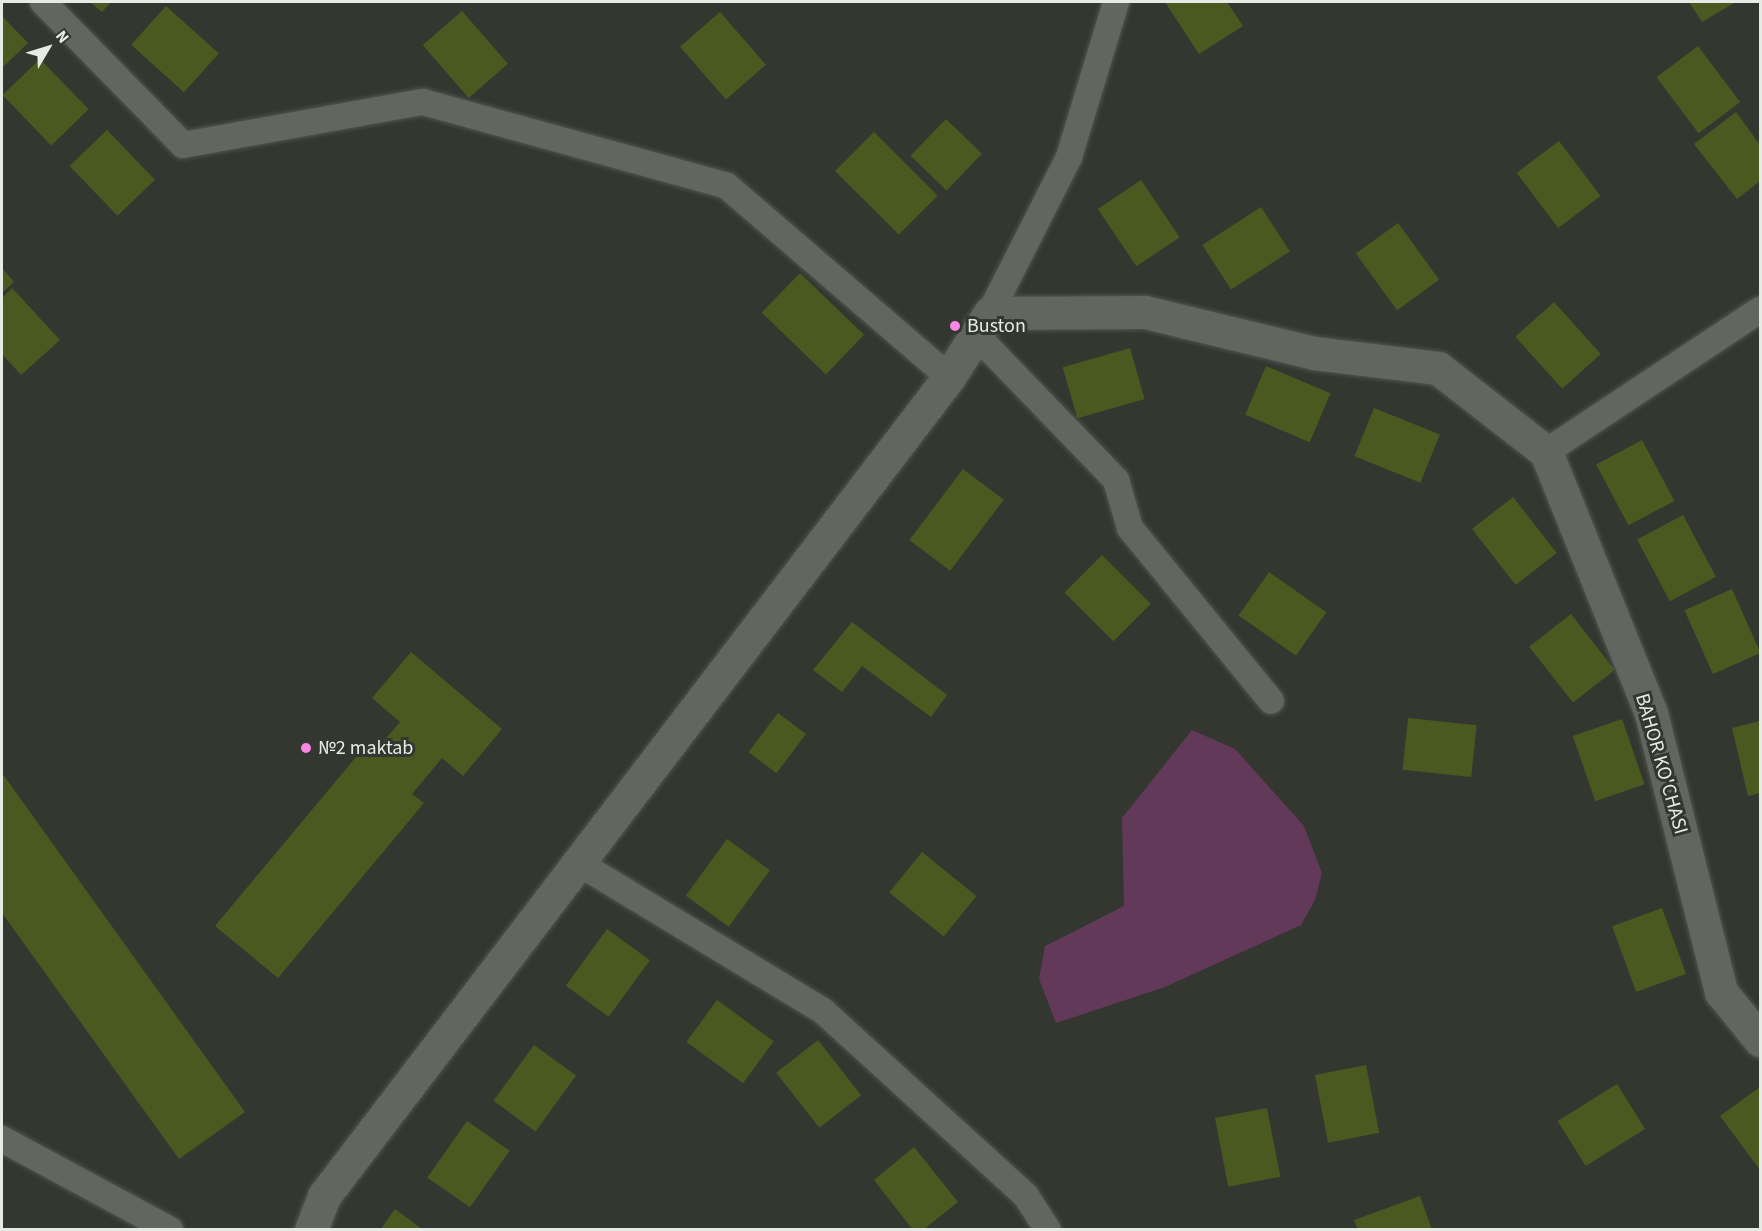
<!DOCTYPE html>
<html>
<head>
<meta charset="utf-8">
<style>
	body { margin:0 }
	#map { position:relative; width:1762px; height:1231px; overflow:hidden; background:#343730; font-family:"Source Sans 3",sans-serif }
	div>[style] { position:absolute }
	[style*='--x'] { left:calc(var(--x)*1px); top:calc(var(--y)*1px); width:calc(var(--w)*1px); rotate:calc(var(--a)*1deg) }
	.green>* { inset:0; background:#623959 }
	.building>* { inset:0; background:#4a5920; transform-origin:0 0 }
	.roads { filter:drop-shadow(0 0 2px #51534e) drop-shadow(0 0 2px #51534e) }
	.street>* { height:26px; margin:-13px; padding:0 13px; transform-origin:13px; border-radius:13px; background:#63665e }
	.secondary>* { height:33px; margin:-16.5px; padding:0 16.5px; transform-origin:16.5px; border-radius:16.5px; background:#63665e }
	.dots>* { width:16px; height:16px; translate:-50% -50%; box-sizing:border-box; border:3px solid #343730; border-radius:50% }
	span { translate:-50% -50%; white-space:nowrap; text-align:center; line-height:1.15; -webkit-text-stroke:6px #343730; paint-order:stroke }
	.poi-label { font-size:20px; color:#e8eae6 }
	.left { translate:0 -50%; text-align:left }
	.street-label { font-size:20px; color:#e8eae6 }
	.frame { position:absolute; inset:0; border:3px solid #e8eae6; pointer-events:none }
	.north { position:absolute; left:18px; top:18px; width:60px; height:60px; -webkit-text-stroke:4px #343730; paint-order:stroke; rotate:52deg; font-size:16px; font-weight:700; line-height:24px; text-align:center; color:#e8eae6 }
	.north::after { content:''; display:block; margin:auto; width:21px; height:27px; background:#e8eae6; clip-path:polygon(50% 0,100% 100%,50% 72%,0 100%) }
</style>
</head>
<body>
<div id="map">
	<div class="green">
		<i style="clip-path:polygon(1192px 730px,1235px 749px,1304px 826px,1322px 873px,1315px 900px,1301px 925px,1165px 987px,1056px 1023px,1039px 979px,1045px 946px,1124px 906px,1122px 818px)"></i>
	</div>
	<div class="building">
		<i style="clip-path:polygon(90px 2px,111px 2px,102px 12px)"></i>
		<i style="clip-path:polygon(1165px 2px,1227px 2px,1243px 26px,1199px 54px)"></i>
		<i style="clip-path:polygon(1689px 2px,1736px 2px,1702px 22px)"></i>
		<i style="left:166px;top:6px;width:71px;height:52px;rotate:42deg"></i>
		<i style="left:462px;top:11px;width:70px;height:52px;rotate:49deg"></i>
		<i style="left:720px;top:12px;width:70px;height:53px;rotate:49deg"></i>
		<i style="clip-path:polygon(2px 16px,28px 43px,2px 68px)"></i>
		<i style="left:1698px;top:46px;width:70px;height:52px;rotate:53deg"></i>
		<i style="left:40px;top:59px;width:70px;height:52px;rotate:46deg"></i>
		<i style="clip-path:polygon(1736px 112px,1760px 145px,1760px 181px,1737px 199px,1694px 144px)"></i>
		<i style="left:946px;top:119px;width:50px;height:51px;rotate:44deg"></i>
		<i style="left:107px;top:130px;width:69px;height:52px;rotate:46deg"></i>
		<i style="left:874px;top:132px;width:90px;height:55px;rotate:45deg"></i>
		<i style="left:1559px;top:141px;width:69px;height:53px;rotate:53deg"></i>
		<i style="left:1141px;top:180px;width:69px;height:52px;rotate:56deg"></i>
		<i style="left:1261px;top:207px;width:53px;height:70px;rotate:57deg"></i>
		<i style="left:1398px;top:223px;width:70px;height:52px;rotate:54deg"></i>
		<i style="clip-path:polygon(2px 268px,14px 282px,2px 293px)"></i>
		<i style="left:800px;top:273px;width:89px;height:55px;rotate:44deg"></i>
		<i style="clip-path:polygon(12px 288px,60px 340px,21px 375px,2px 354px,2px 298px)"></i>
		<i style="left:1554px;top:302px;width:70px;height:52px;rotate:48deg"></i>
		<i style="left:1130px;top:348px;width:53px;height:70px;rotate:74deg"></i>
		<i style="left:1266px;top:366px;width:70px;height:53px;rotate:23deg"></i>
		<i style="left:1374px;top:408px;width:71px;height:52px;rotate:22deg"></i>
		<i style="left:1642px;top:440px;width:69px;height:52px;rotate:62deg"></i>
		<i style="left:963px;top:469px;width:51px;height:89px;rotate:37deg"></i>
		<i style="left:1513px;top:497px;width:71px;height:52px;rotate:52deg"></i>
		<i style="left:1683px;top:515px;width:70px;height:52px;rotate:62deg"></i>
		<i style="left:1102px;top:555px;width:69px;height:53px;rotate:45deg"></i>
		<i style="left:1269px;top:572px;width:70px;height:53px;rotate:35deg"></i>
		<i style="left:1732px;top:589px;width:70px;height:52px;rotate:66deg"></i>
		<i style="left:1571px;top:614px;width:71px;height:53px;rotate:52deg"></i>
		<i style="clip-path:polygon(852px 622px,947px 695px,931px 717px,862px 666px,842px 692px,813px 670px)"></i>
		<i style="clip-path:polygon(411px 652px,502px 729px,463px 776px,442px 758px,412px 794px,424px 803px,278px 978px,215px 926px,361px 751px,369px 758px,400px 722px,372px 698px)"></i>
		<i style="left:778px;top:713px;width:35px;height:49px;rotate:37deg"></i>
		<i style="left:1408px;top:718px;width:69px;height:52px;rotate:6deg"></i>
		<i style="left:1622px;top:719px;width:69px;height:52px;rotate:71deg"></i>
		<i style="clip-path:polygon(1760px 721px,1760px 793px,1748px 796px,1732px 728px)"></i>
		<i style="clip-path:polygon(2px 773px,245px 1112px,179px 1159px,2px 913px)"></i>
		<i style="left:727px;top:839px;width:53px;height:70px;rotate:36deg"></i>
		<i style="left:922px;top:852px;width:70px;height:52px;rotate:39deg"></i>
		<i style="left:1662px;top:908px;width:70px;height:53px;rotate:70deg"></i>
		<i style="left:607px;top:929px;width:53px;height:70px;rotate:36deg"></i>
		<i style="left:717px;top:1000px;width:70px;height:52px;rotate:36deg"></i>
		<i style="left:818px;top:1040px;width:70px;height:53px;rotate:52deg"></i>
		<i style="left:534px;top:1045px;width:52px;height:69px;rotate:36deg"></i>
		<i style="left:1366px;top:1065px;width:69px;height:52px;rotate:79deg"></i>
		<i style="left:1617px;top:1084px;width:53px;height:70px;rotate:58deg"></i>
		<i style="clip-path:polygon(1760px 1087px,1760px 1170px,1720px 1116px)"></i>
		<i style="left:1267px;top:1108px;width:70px;height:53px;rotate:79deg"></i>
		<i style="left:467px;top:1121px;width:52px;height:69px;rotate:35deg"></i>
		<i style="clip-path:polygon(914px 1147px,958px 1202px,923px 1230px,913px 1230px,874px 1180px)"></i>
		<i style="clip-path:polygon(1420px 1196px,1432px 1230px,1358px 1230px,1354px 1220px)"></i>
		<i style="clip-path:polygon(395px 1209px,423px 1230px,380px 1230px)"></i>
	</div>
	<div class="roads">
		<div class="street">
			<i style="--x:43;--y:2;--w:200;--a:45.6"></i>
			<i style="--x:183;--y:145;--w:244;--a:-10.2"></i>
			<i style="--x:423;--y:102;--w:315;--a:15.4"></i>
			<i style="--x:727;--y:186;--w:293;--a:40.7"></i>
			<i style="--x:990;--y:313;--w:175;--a:-63.1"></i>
			<i style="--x:1069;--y:157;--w:162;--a:-73.1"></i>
			<i style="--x:976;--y:335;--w:202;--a:46"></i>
			<i style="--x:1116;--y:480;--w:50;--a:73.7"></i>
			<i style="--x:1130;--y:528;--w:223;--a:50.8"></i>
			<i style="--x:1546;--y:452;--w:257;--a:-33.6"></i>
			<i style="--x:577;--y:862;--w:288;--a:31.2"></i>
			<i style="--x:823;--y:1011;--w:275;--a:42.3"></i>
			<i style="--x:1026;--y:1196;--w:40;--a:57.1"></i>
			<i style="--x:2;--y:1139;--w:191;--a:28.4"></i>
		</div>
		<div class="secondary">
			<i style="--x:311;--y:1230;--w:36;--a:-69"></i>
			<i style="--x:324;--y:1196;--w:1030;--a:-52.65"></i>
			<i style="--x:949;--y:377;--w:76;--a:-57.4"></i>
			<i style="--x:990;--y:313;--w:155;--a:-0.4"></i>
			<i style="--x:1145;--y:312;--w:174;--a:13.6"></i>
			<i style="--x:1314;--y:353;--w:125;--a:6.9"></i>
			<i style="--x:1438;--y:368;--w:137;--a:37.9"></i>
			<i style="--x:1546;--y:452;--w:281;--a:68.1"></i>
			<i style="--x:1651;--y:713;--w:288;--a:75.9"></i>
			<i style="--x:1721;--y:992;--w:62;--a:50.9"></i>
		</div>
	</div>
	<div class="dots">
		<i style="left:955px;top:326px;background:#fc86e3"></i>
		<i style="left:306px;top:748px;background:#fc86e3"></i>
	</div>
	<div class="poi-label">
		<span class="left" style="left:967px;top:326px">Buston</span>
		<span class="left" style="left:318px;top:748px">№2 maktab</span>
	</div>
	<div class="street-label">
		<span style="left:1661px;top:764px;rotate:74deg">BAHOR KO'CHASI</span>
	</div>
	<div class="frame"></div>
	<div class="north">N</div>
</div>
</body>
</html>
